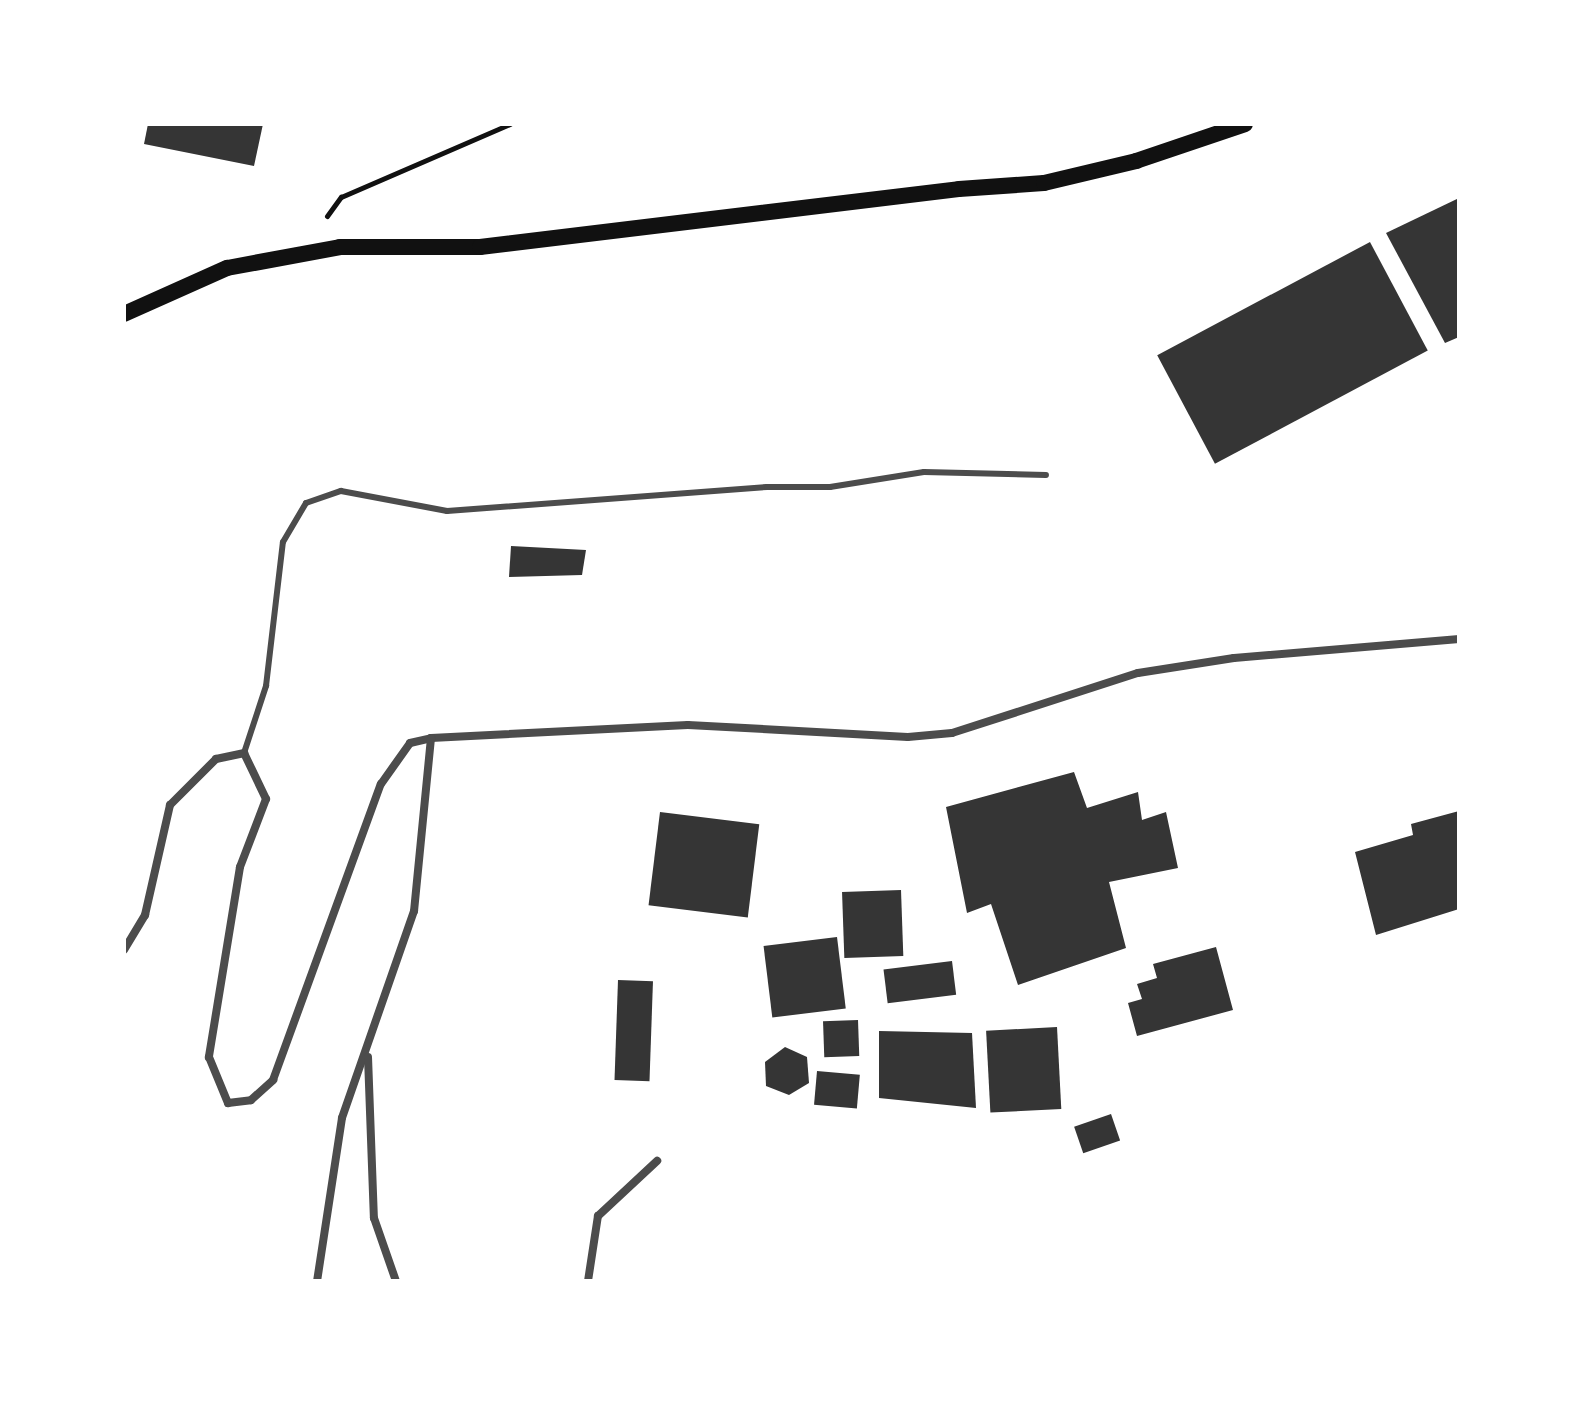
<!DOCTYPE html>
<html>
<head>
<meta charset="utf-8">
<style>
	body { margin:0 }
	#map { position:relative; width:1583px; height:1405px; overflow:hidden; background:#fff; font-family:Raleway,sans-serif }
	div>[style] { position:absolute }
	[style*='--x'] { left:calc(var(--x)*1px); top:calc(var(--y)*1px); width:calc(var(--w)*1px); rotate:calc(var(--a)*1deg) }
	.building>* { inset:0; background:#353535; transform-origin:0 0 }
	.path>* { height:5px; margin:-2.5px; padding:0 2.5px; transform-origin:2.5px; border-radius:2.5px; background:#111 }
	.service>* { height:6px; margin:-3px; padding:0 3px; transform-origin:3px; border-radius:3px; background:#4c4c4c }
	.minor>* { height:8px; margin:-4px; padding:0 4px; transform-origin:4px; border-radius:4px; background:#4c4c4c }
	.secondary>* { height:16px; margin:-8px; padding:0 8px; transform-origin:8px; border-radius:8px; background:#111 }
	span { translate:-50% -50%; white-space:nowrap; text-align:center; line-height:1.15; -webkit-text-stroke:7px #fff; paint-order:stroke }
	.frame { position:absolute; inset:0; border:126px solid #fff; pointer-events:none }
</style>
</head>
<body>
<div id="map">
	<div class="building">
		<i style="clip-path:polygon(148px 124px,263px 124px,254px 166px,144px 144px)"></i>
		<i style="clip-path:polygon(1459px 198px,1459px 337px,1445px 343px,1386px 233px)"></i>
		<i style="left:1370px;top:242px;width:123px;height:241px;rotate:62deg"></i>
		<i style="clip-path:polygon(511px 546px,586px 550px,582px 575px,509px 577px)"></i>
		<i style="clip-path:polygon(1074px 772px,1087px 808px,1138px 792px,1142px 820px,1166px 812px,1178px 868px,1109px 882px,1126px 948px,1018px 985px,991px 904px,967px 913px,946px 807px)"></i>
		<i style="clip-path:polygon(1459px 811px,1459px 909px,1376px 935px,1355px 852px,1413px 835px,1411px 824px)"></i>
		<i style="left:660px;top:812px;width:100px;height:94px;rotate:7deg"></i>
		<i style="left:901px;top:890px;width:66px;height:59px;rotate:88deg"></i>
		<i style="left:837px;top:937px;width:72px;height:74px;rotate:83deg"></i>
		<i style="clip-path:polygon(1216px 947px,1233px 1010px,1137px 1036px,1128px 1003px,1142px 999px,1137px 984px,1157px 978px,1153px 964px)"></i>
		<i style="left:952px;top:961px;width:34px;height:69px;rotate:83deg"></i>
		<i style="left:618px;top:980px;width:35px;height:100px;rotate:2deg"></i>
		<i style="left:858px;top:1020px;width:36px;height:35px;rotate:88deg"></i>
		<i style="left:1057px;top:1027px;width:82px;height:71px;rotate:87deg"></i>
		<i style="clip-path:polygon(879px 1031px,972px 1033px,976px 1108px,879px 1098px)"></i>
		<i style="clip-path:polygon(785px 1047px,807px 1057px,809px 1083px,789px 1095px,766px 1086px,765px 1062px)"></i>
		<i style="left:817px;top:1071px;width:43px;height:34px;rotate:5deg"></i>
		<i style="left:1111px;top:1114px;width:28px;height:39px;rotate:71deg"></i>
	</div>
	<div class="path">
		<i style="--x:327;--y:216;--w:24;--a:-54"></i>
		<i style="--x:341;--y:197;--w:184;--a:-23.4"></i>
	</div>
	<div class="service">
		<i style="--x:244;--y:753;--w:71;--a:-71.8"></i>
		<i style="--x:266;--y:686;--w:145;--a:-83.3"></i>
		<i style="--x:283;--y:542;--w:45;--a:-59.5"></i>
		<i style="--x:306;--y:503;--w:37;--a:-19"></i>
		<i style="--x:341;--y:491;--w:108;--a:10.7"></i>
		<i style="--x:447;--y:511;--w:321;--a:-4.3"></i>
		<i style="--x:767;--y:487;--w:63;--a:0"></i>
		<i style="--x:830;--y:487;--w:95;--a:-9.1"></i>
		<i style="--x:924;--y:472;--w:122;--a:1.4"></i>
	</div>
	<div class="minor">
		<i style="--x:431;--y:738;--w:257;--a:-2.9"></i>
		<i style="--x:688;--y:725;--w:220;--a:3.1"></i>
		<i style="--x:908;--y:737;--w:44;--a:-5.2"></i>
		<i style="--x:952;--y:733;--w:195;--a:-17.9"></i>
		<i style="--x:1138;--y:673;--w:97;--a:-8.9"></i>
		<i style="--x:1234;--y:658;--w:226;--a:-4.8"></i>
		<i style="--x:124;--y:950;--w:41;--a:-59"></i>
		<i style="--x:145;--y:915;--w:113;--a:-77.2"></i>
		<i style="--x:170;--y:805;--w:65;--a:-45"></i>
		<i style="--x:216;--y:759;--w:29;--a:-12"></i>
		<i style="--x:244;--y:753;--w:51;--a:64.4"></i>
		<i style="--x:266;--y:799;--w:73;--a:110.9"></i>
		<i style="--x:240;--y:867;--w:193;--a:99.3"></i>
		<i style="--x:209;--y:1057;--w:50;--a:67.6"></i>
		<i style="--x:228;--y:1103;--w:23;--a:-7"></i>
		<i style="--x:251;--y:1100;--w:30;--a:-42"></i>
		<i style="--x:273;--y:1080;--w:315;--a:-70"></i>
		<i style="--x:381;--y:784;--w:50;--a:-54.7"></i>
		<i style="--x:410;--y:743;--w:22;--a:-13"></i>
		<i style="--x:431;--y:738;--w:174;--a:95.6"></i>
		<i style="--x:414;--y:911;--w:219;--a:109.2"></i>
		<i style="--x:342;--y:1118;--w:165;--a:98.7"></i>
		<i style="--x:368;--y:1057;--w:161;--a:87.9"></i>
		<i style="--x:374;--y:1218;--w:67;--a:70.8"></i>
		<i style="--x:588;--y:1281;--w:66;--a:-81.3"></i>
		<i style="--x:598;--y:1216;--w:81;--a:-43"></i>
	</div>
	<div class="secondary">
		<i style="--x:124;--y:314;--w:113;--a:-24.1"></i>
		<i style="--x:227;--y:268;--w:115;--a:-10.5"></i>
		<i style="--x:340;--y:247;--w:140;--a:0"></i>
		<i style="--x:480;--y:247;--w:482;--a:-6.9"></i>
		<i style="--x:959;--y:189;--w:85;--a:-4"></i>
		<i style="--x:1044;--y:183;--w:95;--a:-13.4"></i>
		<i style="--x:1136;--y:161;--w:115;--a:-18.7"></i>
	</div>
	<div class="frame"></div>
</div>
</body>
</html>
